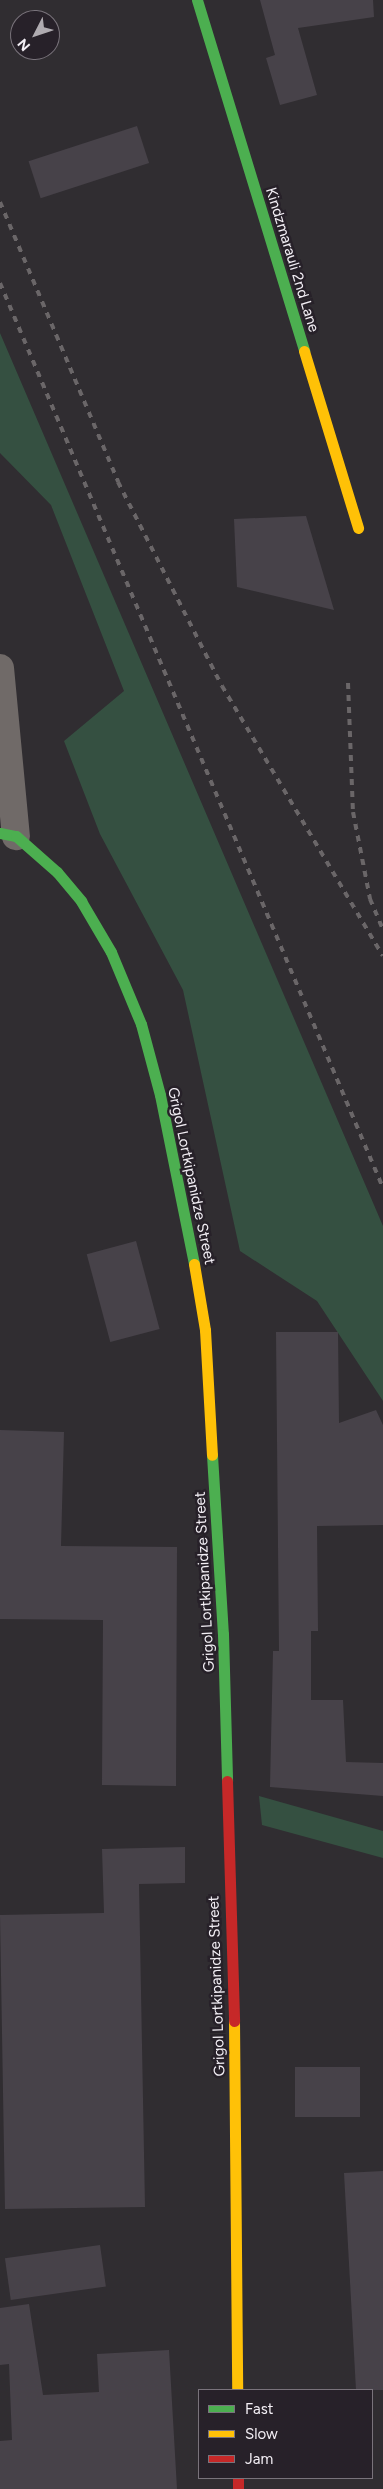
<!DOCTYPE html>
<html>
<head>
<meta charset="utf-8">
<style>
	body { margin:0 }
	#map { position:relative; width:383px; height:2489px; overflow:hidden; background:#302d31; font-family:Figtree,sans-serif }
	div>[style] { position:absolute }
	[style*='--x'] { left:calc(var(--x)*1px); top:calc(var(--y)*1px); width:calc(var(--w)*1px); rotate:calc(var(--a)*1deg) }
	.green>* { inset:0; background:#355041 }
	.building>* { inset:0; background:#474249; transform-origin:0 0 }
	.street>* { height:28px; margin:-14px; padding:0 14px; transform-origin:14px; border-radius:14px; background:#706a68 }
	.fast>* { height:11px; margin:-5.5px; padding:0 5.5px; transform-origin:5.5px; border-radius:5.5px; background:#4caf50 }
	.slow>* { height:11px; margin:-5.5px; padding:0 5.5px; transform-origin:5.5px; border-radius:5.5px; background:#ffc107 }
	.jam>* { height:11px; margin:-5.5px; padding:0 5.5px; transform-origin:5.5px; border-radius:5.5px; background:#c62828 }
	.rail>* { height:4px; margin-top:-2px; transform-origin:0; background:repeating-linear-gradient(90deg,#6a6668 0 6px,transparent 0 12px) }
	span { translate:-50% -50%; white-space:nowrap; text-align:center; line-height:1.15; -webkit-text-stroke:5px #272129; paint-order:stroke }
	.street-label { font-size:15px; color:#f3eff5 }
	.legend { position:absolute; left:198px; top:2389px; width:175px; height:90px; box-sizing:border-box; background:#272129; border:1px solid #79737b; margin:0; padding:6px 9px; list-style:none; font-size:15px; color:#f3eff5 }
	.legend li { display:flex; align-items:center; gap:10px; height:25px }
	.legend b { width:25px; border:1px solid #79737b }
	.north { position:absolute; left:10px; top:10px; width:50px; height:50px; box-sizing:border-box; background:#272129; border:1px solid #79737b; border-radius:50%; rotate:229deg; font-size:14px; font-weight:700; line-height:20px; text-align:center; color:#f3eff5 }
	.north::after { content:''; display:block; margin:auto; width:18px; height:22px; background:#afabb0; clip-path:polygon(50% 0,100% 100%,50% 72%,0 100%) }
</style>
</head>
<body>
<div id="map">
	<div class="green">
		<i style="clip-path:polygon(0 333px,383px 1226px,383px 1401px,317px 1301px,240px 1251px,183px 990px,100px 834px,64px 741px,124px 691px,51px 505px,0 453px)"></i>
		<i style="clip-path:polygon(259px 1796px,383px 1831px,383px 1858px,262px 1825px)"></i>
	</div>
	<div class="building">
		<i style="clip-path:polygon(260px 0,373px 0,374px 17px,298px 28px,317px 95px,280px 105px,266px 58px,275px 55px)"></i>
		<i style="left:137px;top:126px;width:39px;height:114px;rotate:72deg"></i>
		<i style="clip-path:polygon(306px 516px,334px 610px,237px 587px,234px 519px)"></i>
		<i style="left:136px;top:1241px;width:91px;height:51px;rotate:75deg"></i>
		<i style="clip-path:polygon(276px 1332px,338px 1332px,339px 1423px,376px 1410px,383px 1425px,383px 1525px,317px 1526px,318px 1631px,311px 1631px,311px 1700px,343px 1700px,346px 1762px,383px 1763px,383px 1796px,270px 1787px,273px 1651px,279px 1651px)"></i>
		<i style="clip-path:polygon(0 1430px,64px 1432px,61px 1546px,177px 1547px,176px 1786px,102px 1785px,103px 1620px,0 1619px)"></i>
		<i style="clip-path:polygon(185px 1847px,185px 1883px,139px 1884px,145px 2207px,5px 2209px,0 1915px,104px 1913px,102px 1849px)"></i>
		<i style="left:295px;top:2067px;width:65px;height:50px"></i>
		<i style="clip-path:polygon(383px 2171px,383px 2390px,356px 2390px,344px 2173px)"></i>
		<i style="left:100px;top:2245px;width:42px;height:96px;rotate:82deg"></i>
		<i style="clip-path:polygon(29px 2304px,43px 2395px,99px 2392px,97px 2354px,169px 2350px,177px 2489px,0 2489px,0 2441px,12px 2440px,9px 2364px,0 2365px,0 2308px)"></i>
	</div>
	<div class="street">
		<i style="--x:0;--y:668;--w:169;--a:84.6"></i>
	</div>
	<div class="fast">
		<i style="--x:197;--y:0;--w:367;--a:73"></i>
		<i style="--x:0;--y:833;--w:16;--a:11"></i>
		<i style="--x:16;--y:836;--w:55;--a:41.3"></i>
		<i style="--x:57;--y:872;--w:38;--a:50"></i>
		<i style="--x:81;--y:901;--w:59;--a:59.5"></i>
		<i style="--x:111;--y:952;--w:78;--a:67.4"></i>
		<i style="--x:141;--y:1024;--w:73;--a:75"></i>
		<i style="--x:160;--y:1095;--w:172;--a:78.6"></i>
		<i style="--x:212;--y:1455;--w:179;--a:86.5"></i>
		<i style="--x:223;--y:1634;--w:147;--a:88.4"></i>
	</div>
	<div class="slow">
		<i style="--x:304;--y:351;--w:185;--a:73"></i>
		<i style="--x:194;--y:1264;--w:67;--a:80.5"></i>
		<i style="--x:205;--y:1330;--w:125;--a:86.8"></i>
		<i style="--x:234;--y:2021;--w:369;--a:89.5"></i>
	</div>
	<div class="jam">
		<i style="--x:227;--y:1781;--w:240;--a:88.3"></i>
		<i style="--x:238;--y:2478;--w:11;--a:90"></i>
	</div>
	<div class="rail">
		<i style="--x:0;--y:202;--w:304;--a:67.1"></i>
		<i style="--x:118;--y:482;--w:229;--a:63"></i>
		<i style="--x:222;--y:686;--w:314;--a:59.2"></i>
		<i style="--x:0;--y:283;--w:983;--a:67.06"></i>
		<i style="--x:348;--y:683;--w:129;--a:87.8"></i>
		<i style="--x:353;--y:812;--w:89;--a:78.9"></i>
		<i style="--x:370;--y:899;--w:33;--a:67"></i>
	</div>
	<div class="street-label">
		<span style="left:292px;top:260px;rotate:73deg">Kindzmarauli 2nd Lane</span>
		<span style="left:191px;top:1176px;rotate:78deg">Grigol Lortkipanidze Street</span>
		<span style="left:205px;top:1582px;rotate:-93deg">Grigol Lortkipanidze Street</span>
		<span style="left:217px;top:1986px;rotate:-92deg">Grigol Lortkipanidze Street</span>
	</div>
	<ul class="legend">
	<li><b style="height:6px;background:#4caf50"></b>Fast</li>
	<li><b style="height:6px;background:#ffc107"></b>Slow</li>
	<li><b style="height:6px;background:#c62828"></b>Jam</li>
	</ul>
	<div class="north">N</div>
</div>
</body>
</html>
